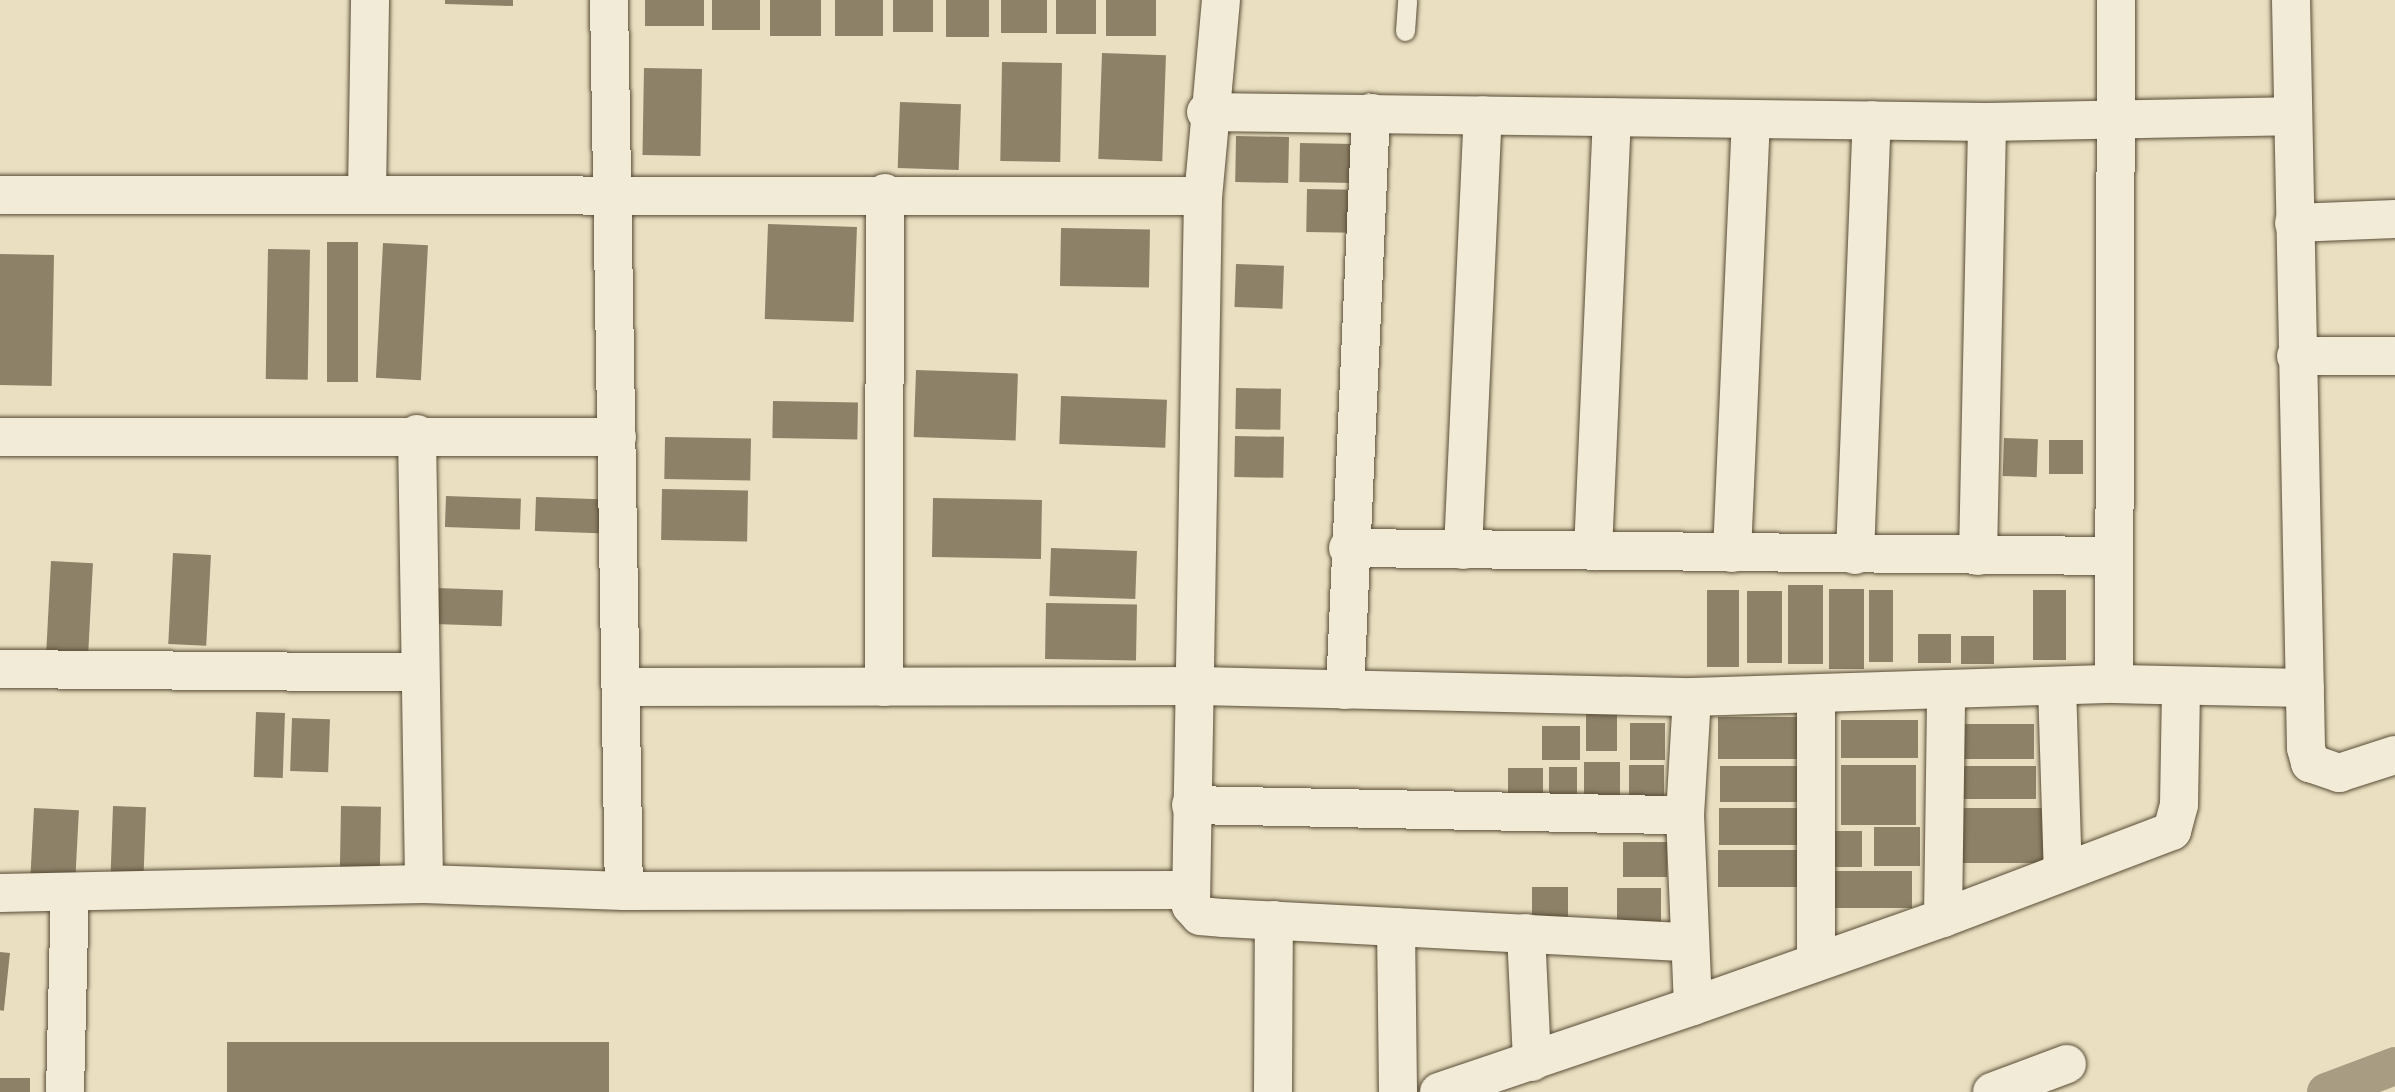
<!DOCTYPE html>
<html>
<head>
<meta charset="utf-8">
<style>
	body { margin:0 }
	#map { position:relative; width:2395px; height:1092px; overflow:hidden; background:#eae0c1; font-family:Vollkorn,serif }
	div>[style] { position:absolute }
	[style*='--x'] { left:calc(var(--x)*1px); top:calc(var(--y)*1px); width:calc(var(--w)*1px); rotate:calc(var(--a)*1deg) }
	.canal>* { height:38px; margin:-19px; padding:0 19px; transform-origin:19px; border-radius:19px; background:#a89d82 }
	.building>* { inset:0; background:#8d8168; transform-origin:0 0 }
	.roads { filter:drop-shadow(0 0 2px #594c36) drop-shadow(0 0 2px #594c36) }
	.lane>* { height:19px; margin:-9.5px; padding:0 9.5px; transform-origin:9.5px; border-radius:9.5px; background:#f1ebd7 }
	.street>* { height:38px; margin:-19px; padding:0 19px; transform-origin:19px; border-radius:19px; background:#f1ebd7 }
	span { translate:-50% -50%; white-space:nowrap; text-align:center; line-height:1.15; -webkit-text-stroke:5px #f1ebd7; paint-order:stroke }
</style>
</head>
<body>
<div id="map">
	<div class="canal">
		<i style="--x:2326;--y:1092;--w:74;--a:-20.6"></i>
	</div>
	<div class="building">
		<i style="clip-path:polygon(445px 0,513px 0,513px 6px,445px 4px)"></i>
		<i style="left:645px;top:0;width:59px;height:26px"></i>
		<i style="left:712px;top:0;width:48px;height:30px"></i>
		<i style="left:770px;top:0;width:51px;height:36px"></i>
		<i style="left:835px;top:0;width:48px;height:36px"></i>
		<i style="left:893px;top:0;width:40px;height:32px"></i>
		<i style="left:946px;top:0;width:43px;height:37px"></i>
		<i style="left:1001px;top:0;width:46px;height:33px"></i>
		<i style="left:1056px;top:0;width:40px;height:34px"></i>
		<i style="left:1106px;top:0;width:50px;height:36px"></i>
		<i style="left:1102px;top:53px;width:64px;height:106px;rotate:2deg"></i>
		<i style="left:1002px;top:62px;width:60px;height:99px;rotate:1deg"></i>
		<i style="left:644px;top:68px;width:58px;height:87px;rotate:1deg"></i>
		<i style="left:900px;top:102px;width:61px;height:66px;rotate:2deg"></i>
		<i style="left:1236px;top:136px;width:53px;height:46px;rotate:1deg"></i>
		<i style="left:1300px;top:143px;width:54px;height:39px;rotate:1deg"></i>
		<i style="left:1307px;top:189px;width:47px;height:43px;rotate:1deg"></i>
		<i style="left:768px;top:224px;width:89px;height:95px;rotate:2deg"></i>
		<i style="left:1061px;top:228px;width:89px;height:58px;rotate:1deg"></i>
		<i style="left:327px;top:242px;width:31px;height:140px"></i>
		<i style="left:383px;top:243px;width:45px;height:135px;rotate:3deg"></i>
		<i style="left:268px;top:249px;width:42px;height:130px;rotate:1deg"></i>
		<i style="left:0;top:254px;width:54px;height:131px;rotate:1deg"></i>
		<i style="left:1236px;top:264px;width:48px;height:43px;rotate:2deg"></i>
		<i style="left:916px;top:370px;width:102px;height:67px;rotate:2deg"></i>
		<i style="left:1236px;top:388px;width:45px;height:41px;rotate:1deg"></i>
		<i style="left:1061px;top:396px;width:106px;height:48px;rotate:2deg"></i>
		<i style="left:773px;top:401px;width:85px;height:37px;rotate:1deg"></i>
		<i style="left:1235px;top:436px;width:49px;height:41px;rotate:1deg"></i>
		<i style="left:665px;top:437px;width:86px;height:42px;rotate:1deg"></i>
		<i style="left:2004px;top:438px;width:34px;height:38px;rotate:2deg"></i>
		<i style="left:2049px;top:440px;width:34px;height:34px"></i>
		<i style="left:662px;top:489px;width:86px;height:51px;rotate:1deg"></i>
		<i style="left:446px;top:496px;width:75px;height:31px;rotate:2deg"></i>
		<i style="left:536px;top:497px;width:78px;height:34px;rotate:2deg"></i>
		<i style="left:933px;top:498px;width:109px;height:59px;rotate:1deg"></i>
		<i style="left:1051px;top:548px;width:86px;height:48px;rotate:2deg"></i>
		<i style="left:173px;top:553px;width:38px;height:91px;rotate:3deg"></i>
		<i style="left:51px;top:561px;width:42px;height:90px;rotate:3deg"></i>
		<i style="left:1788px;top:585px;width:35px;height:79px"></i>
		<i style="left:436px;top:588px;width:67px;height:36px;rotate:2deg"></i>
		<i style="left:1829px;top:589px;width:35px;height:80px"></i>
		<i style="left:1707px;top:590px;width:32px;height:77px"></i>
		<i style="left:1869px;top:590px;width:24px;height:72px"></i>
		<i style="left:2033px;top:590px;width:33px;height:70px"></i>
		<i style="left:1747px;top:591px;width:35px;height:72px"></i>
		<i style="left:1046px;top:603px;width:91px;height:56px;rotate:1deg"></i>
		<i style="left:1918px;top:634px;width:33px;height:29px"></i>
		<i style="left:1961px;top:636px;width:33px;height:28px"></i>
		<i style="left:1586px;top:709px;width:31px;height:42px"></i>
		<i style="left:256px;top:712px;width:29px;height:65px;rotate:2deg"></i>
		<i style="left:1718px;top:717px;width:89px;height:42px"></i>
		<i style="left:292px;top:718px;width:38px;height:53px;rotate:2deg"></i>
		<i style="left:1841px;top:720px;width:77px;height:38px"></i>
		<i style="left:1630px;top:723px;width:35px;height:37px"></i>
		<i style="left:1961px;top:724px;width:73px;height:35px"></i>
		<i style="left:1542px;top:726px;width:38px;height:34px"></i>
		<i style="left:1584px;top:762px;width:36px;height:38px"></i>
		<i style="left:1629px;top:765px;width:35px;height:41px"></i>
		<i style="left:1841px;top:765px;width:75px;height:60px"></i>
		<i style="left:1720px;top:766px;width:83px;height:36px"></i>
		<i style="left:1955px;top:766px;width:81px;height:33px"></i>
		<i style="left:1549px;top:767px;width:28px;height:36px"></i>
		<i style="left:1508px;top:768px;width:35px;height:34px"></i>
		<i style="left:113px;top:806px;width:33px;height:66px;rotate:2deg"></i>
		<i style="left:341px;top:806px;width:40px;height:64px;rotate:1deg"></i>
		<i style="left:34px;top:808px;width:45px;height:66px;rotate:3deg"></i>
		<i style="left:1719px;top:808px;width:83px;height:37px"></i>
		<i style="left:1951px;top:808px;width:100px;height:55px"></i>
		<i style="left:1874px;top:827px;width:46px;height:39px"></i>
		<i style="left:1825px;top:831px;width:37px;height:36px"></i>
		<i style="left:1623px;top:842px;width:44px;height:35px"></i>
		<i style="left:1718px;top:850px;width:81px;height:37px"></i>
		<i style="left:1827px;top:871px;width:85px;height:37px"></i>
		<i style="left:1532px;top:887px;width:36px;height:33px"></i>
		<i style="left:1617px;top:888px;width:44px;height:35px"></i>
		<i style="left:0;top:952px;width:10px;height:58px;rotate:6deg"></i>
		<i style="left:609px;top:1042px;width:50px;height:382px;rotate:90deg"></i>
		<i style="left:0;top:1078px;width:30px;height:14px"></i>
	</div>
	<div class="roads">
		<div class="lane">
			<i style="--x:1405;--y:31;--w:31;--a:-86"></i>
		</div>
		<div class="street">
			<i style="--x:609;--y:0;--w:891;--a:89.04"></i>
			<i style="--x:1221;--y:0;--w:197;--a:95.2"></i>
			<i style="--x:1203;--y:196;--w:710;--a:90.97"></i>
			<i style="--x:1191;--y:906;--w:13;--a:48"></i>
			<i style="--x:1200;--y:916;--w:24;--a:5"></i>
			<i style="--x:1224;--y:918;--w:463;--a:3"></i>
			<i style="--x:2291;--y:0;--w:748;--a:88.85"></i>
			<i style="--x:2306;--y:748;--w:16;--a:75"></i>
			<i style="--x:2310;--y:763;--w:31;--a:19"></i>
			<i style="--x:2339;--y:773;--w:59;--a:-17.8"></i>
			<i style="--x:1206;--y:112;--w:781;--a:0.73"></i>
			<i style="--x:1987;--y:122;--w:304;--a:-1.1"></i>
			<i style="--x:367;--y:193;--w:193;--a:-89.1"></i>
			<i style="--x:0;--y:195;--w:1203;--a:0.05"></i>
			<i style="--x:2294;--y:223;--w:101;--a:-2.3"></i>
			<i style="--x:2296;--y:356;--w:99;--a:0"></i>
			<i style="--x:417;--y:434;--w:450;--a:89.1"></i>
			<i style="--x:0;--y:437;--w:617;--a:0"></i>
			<i style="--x:1348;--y:548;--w:763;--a:0.6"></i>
			<i style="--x:1463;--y:550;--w:435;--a:-87.4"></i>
			<i style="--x:1593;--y:551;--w:434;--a:-87.5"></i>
			<i style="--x:1732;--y:553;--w:434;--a:-87.5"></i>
			<i style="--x:1855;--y:555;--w:435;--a:-87.8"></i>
			<i style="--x:1978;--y:556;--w:434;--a:-88.8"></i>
			<i style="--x:0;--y:669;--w:417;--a:0.5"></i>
			<i style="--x:2114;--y:684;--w:684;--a:-89.83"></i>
			<i style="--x:2057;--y:686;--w:186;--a:88.2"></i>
			<i style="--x:622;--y:687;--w:576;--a:-0.1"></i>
			<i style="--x:1198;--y:686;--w:494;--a:1.3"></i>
			<i style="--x:1692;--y:697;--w:422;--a:-1.8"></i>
			<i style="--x:2114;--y:684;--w:191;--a:1.2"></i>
			<i style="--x:884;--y:687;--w:494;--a:-89.9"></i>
			<i style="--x:1345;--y:690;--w:578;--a:-87.42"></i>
			<i style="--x:1816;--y:696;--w:263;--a:90"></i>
			<i style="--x:1692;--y:697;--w:118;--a:93.4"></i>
			<i style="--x:1685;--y:815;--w:191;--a:87.6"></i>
			<i style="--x:1693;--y:1006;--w:265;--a:-19.4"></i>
			<i style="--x:1943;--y:918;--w:229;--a:-89.2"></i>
			<i style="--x:1191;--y:805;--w:494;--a:1.2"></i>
			<i style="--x:0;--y:893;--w:424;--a:-1.2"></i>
			<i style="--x:424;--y:884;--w:200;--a:2"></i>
			<i style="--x:624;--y:891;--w:566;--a:-0.1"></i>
			<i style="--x:1943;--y:918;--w:245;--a:-20.8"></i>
			<i style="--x:2172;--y:831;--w:27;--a:-75"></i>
			<i style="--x:2179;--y:805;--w:119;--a:-89"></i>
			<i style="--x:1396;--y:927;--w:165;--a:89.3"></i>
			<i style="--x:1526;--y:933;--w:129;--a:87.3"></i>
			<i style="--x:65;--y:1092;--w:199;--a:-88.6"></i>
			<i style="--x:1273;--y:1092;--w:172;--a:-89.7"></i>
			<i style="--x:1439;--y:1092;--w:268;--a:-18.7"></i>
			<i style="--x:1992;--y:1092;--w:80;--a:-20.5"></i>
		</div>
	</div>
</div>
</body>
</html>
